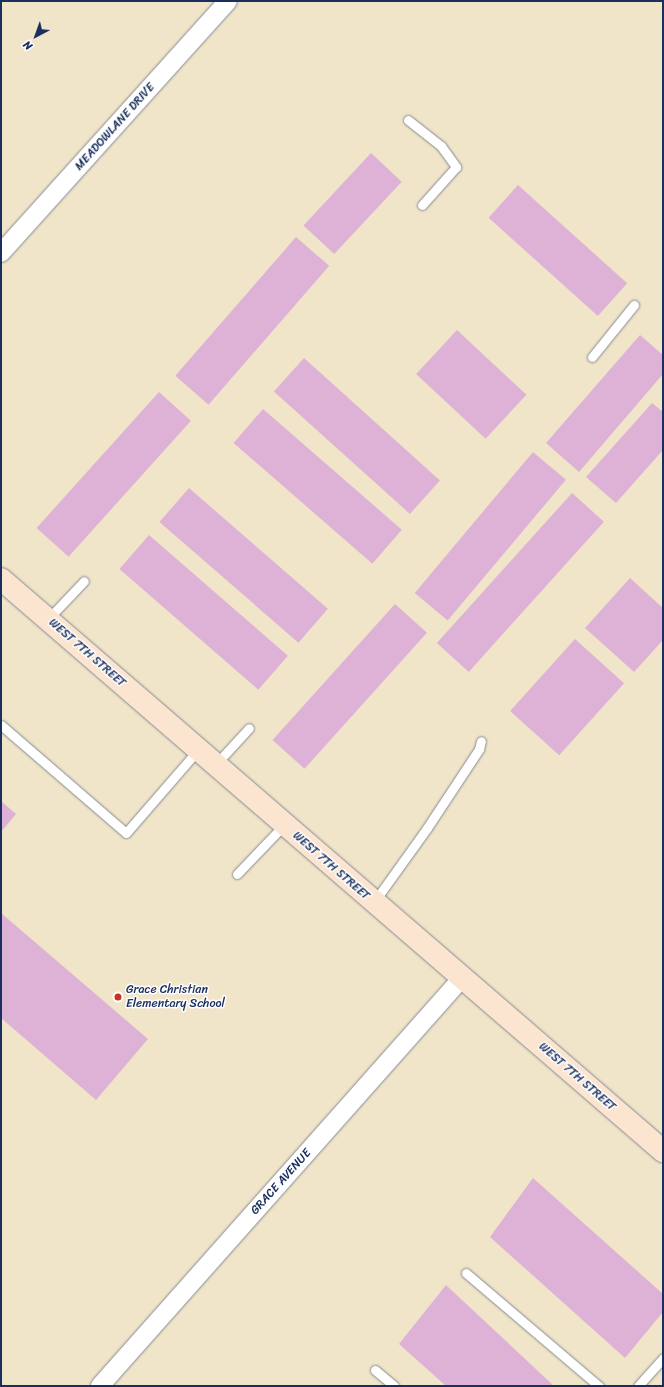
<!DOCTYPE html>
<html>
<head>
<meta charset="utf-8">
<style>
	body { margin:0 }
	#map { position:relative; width:664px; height:1387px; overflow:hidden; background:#f0e5c9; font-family:Sriracha,sans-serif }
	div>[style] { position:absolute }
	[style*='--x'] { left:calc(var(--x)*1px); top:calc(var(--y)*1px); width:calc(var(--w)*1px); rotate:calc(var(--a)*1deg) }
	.building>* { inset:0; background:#deb2d6; transform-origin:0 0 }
	.roads { filter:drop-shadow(0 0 1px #868a94) drop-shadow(0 0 1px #868a94) }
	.lane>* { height:9px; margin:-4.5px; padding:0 4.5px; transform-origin:4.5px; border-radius:4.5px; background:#fff }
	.street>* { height:18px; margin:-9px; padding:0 9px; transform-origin:9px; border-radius:9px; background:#fff }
	.secondary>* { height:22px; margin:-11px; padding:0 11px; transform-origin:11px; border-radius:11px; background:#fce5d0 }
	.dots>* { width:11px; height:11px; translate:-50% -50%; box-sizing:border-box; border:2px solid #fff; border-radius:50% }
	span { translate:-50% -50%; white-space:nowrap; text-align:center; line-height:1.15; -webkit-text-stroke:3px #fff; paint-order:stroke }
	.street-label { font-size:12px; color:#1b2f5e }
	.poi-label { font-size:12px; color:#1b2f5e }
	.left { translate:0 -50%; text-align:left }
	.frame { position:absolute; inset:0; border:2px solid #1b2f5e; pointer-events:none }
	.north { position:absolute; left:16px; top:16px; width:40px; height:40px; -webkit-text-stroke:3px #fff; paint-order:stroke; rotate:221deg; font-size:11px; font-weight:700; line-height:16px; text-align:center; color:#1b2f5e }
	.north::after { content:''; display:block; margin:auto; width:14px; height:18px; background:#1b2f5e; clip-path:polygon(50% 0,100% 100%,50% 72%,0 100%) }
</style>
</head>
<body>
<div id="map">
	<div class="building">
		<i style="left:371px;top:153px;width:42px;height:99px;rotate:43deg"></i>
		<i style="left:518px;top:185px;width:147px;height:44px;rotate:42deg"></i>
		<i style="left:296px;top:237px;width:44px;height:184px;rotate:41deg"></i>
		<i style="left:457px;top:330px;width:95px;height:60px;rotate:43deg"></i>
		<i style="clip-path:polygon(640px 335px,663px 355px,663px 374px,579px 472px,546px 443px)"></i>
		<i style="left:304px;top:358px;width:183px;height:45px;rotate:42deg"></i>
		<i style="left:159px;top:392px;width:43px;height:183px;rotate:42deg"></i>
		<i style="clip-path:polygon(652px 403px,663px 412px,663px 450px,616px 503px,586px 477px)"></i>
		<i style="left:263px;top:409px;width:184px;height:45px;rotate:41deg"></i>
		<i style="left:533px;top:452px;width:43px;height:184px;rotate:40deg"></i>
		<i style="left:189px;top:488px;width:184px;height:45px;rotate:41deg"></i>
		<i style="left:572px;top:493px;width:43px;height:202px;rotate:42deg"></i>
		<i style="left:149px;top:535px;width:184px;height:45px;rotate:41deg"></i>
		<i style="clip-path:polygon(630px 578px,663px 608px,663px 640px,634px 672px,585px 628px)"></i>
		<i style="left:395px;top:604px;width:43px;height:183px;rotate:42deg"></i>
		<i style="left:575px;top:639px;width:66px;height:97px;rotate:42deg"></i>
		<i style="clip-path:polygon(1px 801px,16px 814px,1px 832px)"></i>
		<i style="clip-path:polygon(1px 913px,148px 1039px,96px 1100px,1px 1018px)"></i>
		<i style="clip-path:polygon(533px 1178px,663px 1294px,663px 1312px,625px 1358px,490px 1237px)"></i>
		<i style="clip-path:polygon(446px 1285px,554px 1386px,446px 1386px,399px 1344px)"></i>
	</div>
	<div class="roads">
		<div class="lane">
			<i style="--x:408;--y:120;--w:42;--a:38.2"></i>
			<i style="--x:441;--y:146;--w:26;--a:54"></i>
			<i style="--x:456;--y:167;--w:51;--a:131.8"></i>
			<i style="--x:592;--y:357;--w:67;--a:-51.1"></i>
			<i style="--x:48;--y:619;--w:52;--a:-46.5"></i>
			<i style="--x:1;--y:725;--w:165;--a:40.8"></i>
			<i style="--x:126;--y:833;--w:110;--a:-49.1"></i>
			<i style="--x:215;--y:765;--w:50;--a:-47.4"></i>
			<i style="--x:237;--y:874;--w:68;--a:-46.2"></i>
			<i style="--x:374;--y:902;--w:91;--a:-54.4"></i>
			<i style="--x:427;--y:828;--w:95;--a:-56.6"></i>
			<i style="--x:479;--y:749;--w:8;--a:-76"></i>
			<i style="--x:466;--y:1273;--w:175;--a:40.4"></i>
			<i style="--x:375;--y:1370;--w:25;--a:40"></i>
			<i style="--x:638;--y:1386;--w:38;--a:-48"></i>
		</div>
		<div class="street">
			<i style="--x:1;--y:253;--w:339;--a:-48"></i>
			<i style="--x:100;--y:1386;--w:545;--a:-48.42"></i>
		</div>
		<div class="secondary">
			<i style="--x:1;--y:579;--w:875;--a:40.83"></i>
		</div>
	</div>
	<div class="dots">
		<i style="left:118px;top:997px;background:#c8321e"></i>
	</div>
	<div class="street-label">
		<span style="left:115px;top:127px;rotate:-48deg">MEADOWLANE DRIVE</span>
		<span style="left:87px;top:653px;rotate:41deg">WEST 7TH STREET</span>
		<span style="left:331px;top:866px;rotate:41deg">WEST 7TH STREET</span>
		<span style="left:577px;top:1077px;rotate:41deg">WEST 7TH STREET</span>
		<span style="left:281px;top:1182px;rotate:-48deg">GRACE AVENUE</span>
	</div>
	<div class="poi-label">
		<span class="left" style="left:126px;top:997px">Grace Christian<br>Elementary School</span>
	</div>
	<div class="frame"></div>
	<div class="north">N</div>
</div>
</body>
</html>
